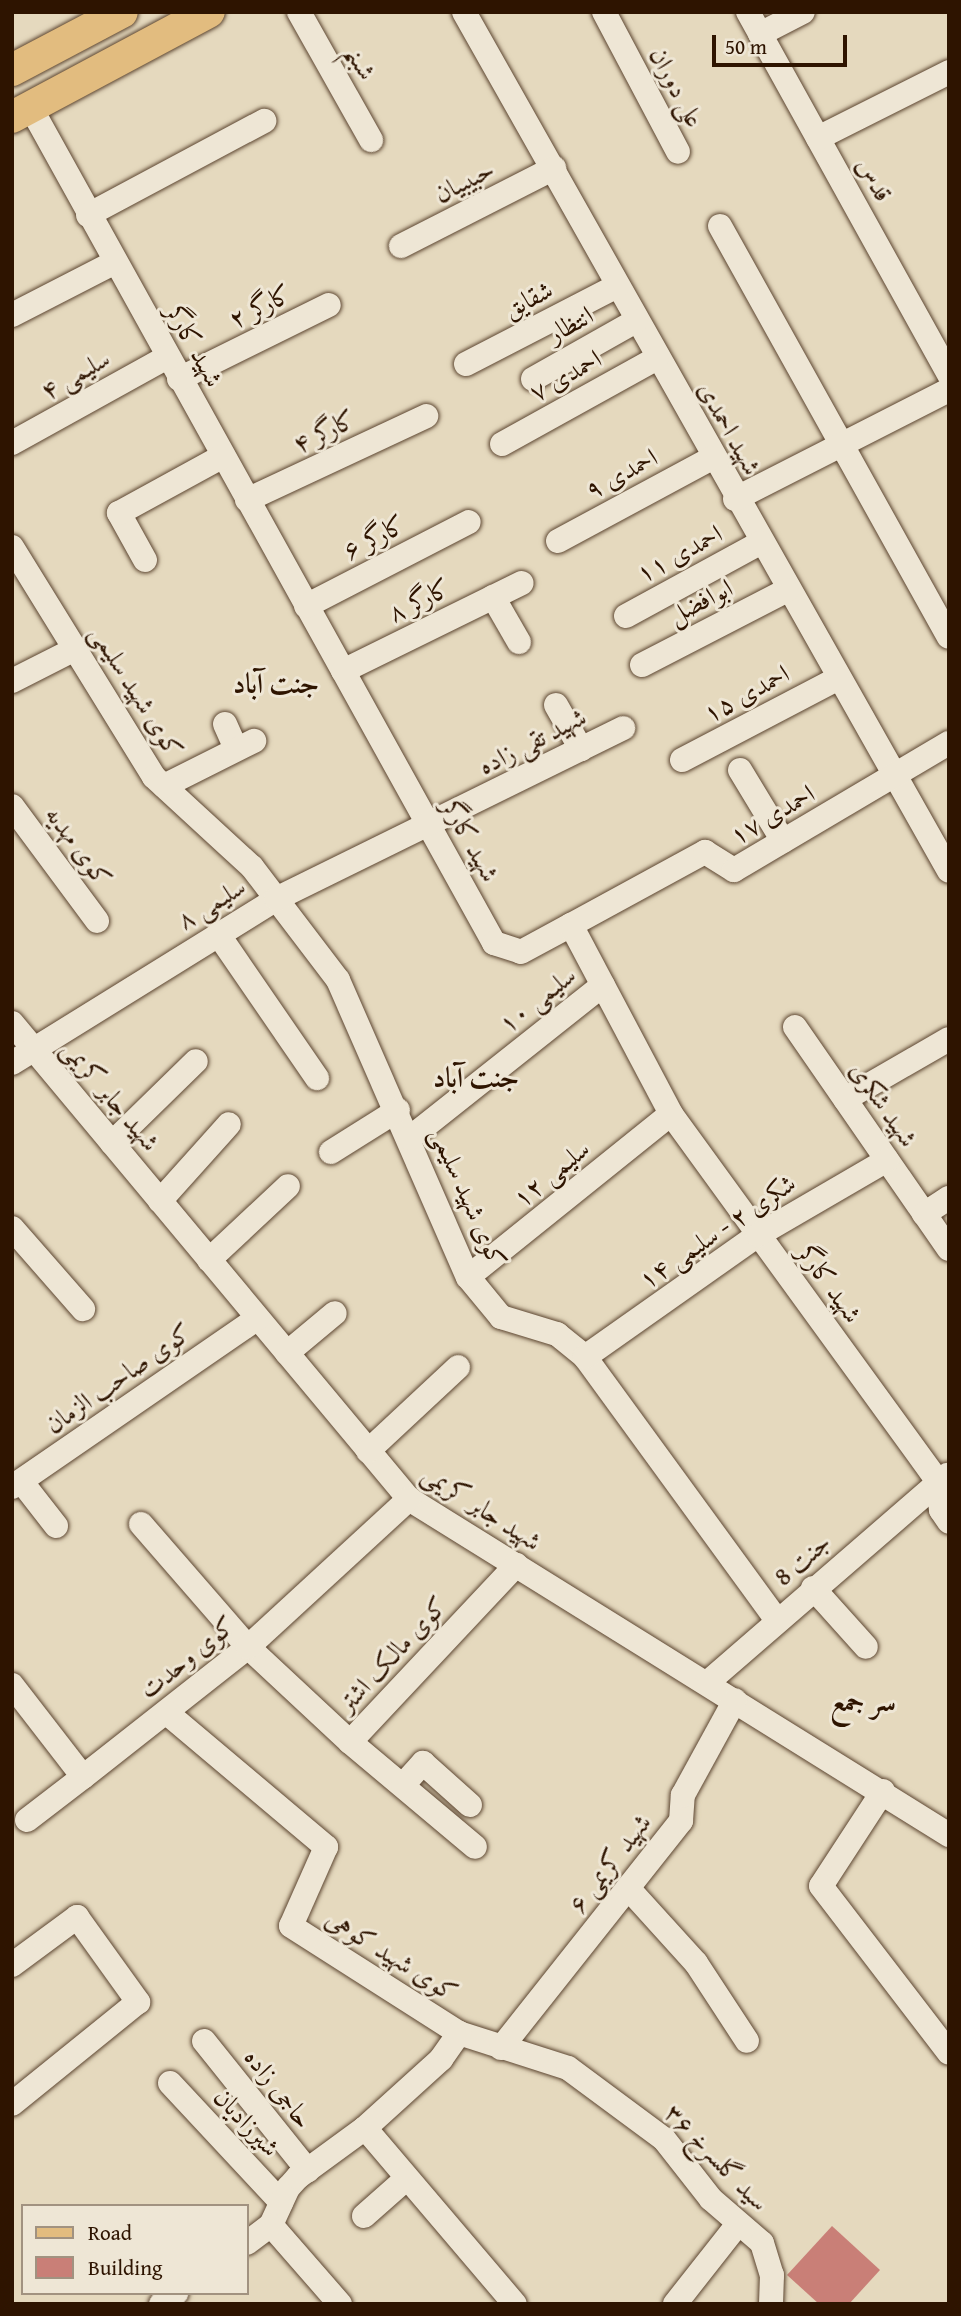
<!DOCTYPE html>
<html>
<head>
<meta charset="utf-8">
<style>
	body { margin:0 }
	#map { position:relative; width:961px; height:2316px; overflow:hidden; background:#e5d9be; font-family:"Gentium Book Plus",Amiri,serif }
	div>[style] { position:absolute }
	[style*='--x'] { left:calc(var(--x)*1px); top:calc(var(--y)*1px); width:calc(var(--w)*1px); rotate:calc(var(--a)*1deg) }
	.building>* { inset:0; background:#c97f77 }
	.roads { filter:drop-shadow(0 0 2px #5c4530) drop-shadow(0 0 2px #5c4530) }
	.minor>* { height:24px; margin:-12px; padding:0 12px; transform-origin:12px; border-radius:12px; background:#eee6d5 }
	.major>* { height:32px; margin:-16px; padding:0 16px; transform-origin:16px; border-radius:16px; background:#e2bc7f }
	span { translate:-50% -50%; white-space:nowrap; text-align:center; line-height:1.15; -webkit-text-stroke:6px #eee6d5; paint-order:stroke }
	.street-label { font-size:26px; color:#2e1400 }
	.neighbourhood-label { font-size:28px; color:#2e1400; font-weight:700 }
	.frame { position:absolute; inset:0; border:14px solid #2e1400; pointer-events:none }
	.legend { position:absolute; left:21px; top:2204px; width:228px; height:91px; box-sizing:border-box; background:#eee6d5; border:2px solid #a19280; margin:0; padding:9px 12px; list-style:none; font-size:21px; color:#2e1400 }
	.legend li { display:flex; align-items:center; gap:14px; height:35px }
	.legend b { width:35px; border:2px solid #a19280 }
	.scale { position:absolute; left:712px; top:35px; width:135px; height:32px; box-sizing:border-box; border:4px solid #2e1400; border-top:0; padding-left:9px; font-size:21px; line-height:24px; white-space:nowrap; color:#2e1400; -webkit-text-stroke:5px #eee6d5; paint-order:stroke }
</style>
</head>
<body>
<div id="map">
	<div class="building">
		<i style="clip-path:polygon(832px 2226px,880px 2270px,849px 2304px,819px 2304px,787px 2275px)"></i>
	</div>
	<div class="roads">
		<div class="minor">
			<i style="--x:299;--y:12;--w:147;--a:60.6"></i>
			<i style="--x:464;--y:12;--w:986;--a:60.55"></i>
			<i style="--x:604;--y:12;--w:158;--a:62.1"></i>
			<i style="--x:748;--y:12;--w:415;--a:61"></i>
			<i style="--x:760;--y:34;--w:48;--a:-27.1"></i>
			<i style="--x:31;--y:108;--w:955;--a:60.99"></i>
			<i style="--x:494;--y:943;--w:28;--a:18"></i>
			<i style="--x:521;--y:952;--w:57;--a:-28.4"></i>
			<i style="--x:571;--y:925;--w:214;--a:62.1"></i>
			<i style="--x:671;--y:1114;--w:455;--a:54"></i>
			<i style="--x:938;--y:1482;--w:28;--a:84"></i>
			<i style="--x:941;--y:1510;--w:14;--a:56"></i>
			<i style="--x:818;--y:138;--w:147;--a:-26.7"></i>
			<i style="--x:88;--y:215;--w:200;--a:-28.1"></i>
			<i style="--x:720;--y:226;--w:470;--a:60.9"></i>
			<i style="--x:401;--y:246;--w:172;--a:-27"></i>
			<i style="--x:12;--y:315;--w:116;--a:-27.2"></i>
			<i style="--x:466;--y:364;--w:170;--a:-27.3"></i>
			<i style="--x:179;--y:379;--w:167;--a:-26.3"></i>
			<i style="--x:533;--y:379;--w:118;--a:-29.4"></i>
			<i style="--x:12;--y:443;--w:177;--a:-29"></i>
			<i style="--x:502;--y:444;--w:177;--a:-29"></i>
			<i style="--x:735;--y:499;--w:240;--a:-27"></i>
			<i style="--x:247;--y:500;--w:198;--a:-25.1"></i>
			<i style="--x:558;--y:541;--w:175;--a:-28.3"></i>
			<i style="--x:12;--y:547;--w:270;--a:58.3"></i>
			<i style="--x:154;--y:777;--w:133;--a:42.6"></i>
			<i style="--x:252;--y:867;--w:142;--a:52.7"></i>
			<i style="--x:338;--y:980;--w:324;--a:66.4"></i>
			<i style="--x:468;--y:1277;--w:52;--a:50.5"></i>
			<i style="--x:501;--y:1317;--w:59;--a:16.9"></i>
			<i style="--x:557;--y:1334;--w:36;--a:39"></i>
			<i style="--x:585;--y:1357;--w:326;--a:53.9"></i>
			<i style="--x:145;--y:560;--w:54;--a:-119"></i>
			<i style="--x:119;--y:513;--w:119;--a:-28.7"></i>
			<i style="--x:493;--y:597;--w:52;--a:60"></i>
			<i style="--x:306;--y:606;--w:183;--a:-27.3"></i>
			<i style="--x:626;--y:616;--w:153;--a:-28.6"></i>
			<i style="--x:642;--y:665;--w:163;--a:-27.3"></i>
			<i style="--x:343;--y:671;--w:199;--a:-26.2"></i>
			<i style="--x:12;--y:681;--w:71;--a:-26.9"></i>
			<i style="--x:556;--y:705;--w:51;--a:60.4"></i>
			<i style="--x:225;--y:724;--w:27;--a:66"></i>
			<i style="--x:682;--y:760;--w:175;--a:-27.6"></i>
			<i style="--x:740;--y:770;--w:83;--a:58.8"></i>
			<i style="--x:164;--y:786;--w:101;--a:-26.6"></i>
			<i style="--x:12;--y:806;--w:143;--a:53.5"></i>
			<i style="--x:571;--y:925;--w:153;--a:-28.6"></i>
			<i style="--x:705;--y:852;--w:34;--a:32"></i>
			<i style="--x:734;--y:870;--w:250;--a:-30.6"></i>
			<i style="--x:218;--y:934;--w:175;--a:55.5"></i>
			<i style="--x:12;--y:1023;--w:620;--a:50.17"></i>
			<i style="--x:409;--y:1499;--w:636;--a:31.89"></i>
			<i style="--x:795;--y:1027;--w:270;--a:55.3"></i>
			<i style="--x:12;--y:1063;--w:311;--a:-31.8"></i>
			<i style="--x:276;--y:899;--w:387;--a:-26.2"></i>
			<i style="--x:845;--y:1099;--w:120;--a:-30"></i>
			<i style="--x:410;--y:1138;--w:246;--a:-38.4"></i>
			<i style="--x:112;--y:1143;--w:117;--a:-44.3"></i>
			<i style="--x:331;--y:1152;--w:79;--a:-32.1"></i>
			<i style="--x:160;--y:1201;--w:103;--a:-48.1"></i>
			<i style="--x:924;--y:1214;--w:30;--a:-33"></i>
			<i style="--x:12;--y:1228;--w:108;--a:48.8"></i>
			<i style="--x:209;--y:1260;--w:108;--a:-43.1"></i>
			<i style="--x:468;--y:1277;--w:260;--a:-38.8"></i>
			<i style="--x:287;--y:1353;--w:62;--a:-39.8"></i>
			<i style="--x:585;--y:1357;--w:212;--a:-35.2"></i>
			<i style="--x:758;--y:1235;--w:149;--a:-30.2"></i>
			<i style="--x:368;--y:1451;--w:123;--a:-43"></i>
			<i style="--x:21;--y:1481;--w:57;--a:52.1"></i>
			<i style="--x:12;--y:1487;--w:298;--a:-34.5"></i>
			<i style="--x:141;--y:1524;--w:163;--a:49"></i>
			<i style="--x:248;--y:1647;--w:139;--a:43"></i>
			<i style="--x:350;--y:1742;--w:243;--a:-46.8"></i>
			<i style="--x:813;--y:1588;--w:79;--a:48.1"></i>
			<i style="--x:707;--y:1683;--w:318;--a:-40.9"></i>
			<i style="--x:12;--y:1685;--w:116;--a:52.3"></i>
			<i style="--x:83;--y:1777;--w:210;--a:-38.2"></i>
			<i style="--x:248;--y:1647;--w:219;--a:-42.6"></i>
			<i style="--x:167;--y:1713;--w:208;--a:40.1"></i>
			<i style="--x:326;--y:1847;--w:86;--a:113.9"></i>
			<i style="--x:291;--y:1926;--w:199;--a:32.5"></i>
			<i style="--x:459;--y:2033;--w:114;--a:17.8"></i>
			<i style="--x:568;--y:2068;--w:119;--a:36.5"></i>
			<i style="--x:664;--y:2139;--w:76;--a:51.9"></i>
			<i style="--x:711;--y:2199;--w:67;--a:40.8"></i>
			<i style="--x:762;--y:2243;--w:34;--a:73"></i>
			<i style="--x:772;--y:2275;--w:29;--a:92"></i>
			<i style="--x:350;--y:1742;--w:163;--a:40"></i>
			<i style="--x:403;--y:1785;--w:30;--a:-48"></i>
			<i style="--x:423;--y:1763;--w:63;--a:41.8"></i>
			<i style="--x:883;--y:1791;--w:113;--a:123.1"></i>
			<i style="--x:821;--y:1886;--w:210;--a:52.5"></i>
			<i style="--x:27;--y:1820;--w:71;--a:-37.5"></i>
			<i style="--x:628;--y:1888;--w:101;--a:47.8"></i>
			<i style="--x:696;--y:1963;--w:93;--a:56.8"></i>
			<i style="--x:12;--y:1965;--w:81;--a:-36.4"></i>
			<i style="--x:77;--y:1917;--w:105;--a:54.3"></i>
			<i style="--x:138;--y:2002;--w:162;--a:141"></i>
			<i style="--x:204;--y:2041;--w:166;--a:51.3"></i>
			<i style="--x:501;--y:2048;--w:290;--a:-51.6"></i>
			<i style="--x:681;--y:1821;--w:26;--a:-86"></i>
			<i style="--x:683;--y:1795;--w:108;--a:-61.3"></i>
			<i style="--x:170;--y:2083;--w:163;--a:47"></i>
			<i style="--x:365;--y:2128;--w:231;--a:49.6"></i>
			<i style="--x:364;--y:2216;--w:57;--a:-41.5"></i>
			<i style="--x:271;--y:2225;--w:41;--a:-65.3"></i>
			<i style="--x:288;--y:2188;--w:15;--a:-48"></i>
			<i style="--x:298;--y:2177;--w:83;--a:-36.2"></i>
			<i style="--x:365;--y:2128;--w:103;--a:-42.2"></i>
			<i style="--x:441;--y:2059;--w:32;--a:-55"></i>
			<i style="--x:271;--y:2225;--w:105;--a:48.9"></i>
			<i style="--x:247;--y:2243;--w:30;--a:-37"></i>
			<i style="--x:161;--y:2304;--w:19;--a:-36"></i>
			<i style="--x:675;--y:2304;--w:102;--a:-51.8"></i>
		</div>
		<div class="major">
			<i style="--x:12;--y:70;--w:124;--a:-27.8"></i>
			<i style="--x:12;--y:117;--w:223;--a:-28.1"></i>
		</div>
	</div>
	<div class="street-label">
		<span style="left:361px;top:62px;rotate:60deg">شبنم</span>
		<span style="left:677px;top:87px;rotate:62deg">علی دوران</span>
		<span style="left:875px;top:179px;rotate:61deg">قدس</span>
		<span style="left:464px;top:181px;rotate:-27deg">حبیبیان</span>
		<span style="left:528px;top:299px;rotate:-27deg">شقایق</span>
		<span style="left:260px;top:306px;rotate:-26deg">کارگر ۲</span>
		<span style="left:570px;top:324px;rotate:-29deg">انتظار</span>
		<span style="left:195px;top:345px;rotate:61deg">شهید کارگر</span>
		<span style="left:75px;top:374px;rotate:-29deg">سلیمی ۴</span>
		<span style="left:565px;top:375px;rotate:-29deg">احمدی ۷</span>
		<span style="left:730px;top:428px;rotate:61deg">شهید احمدی</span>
		<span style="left:324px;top:431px;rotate:-25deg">کارگر ۴</span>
		<span style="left:621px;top:473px;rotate:-28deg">احمدی ۹</span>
		<span style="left:374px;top:537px;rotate:-27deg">کارگر ۶</span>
		<span style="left:679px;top:553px;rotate:-28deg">احمدی ۱۱</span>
		<span style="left:419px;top:600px;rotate:-26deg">کارگر ۸</span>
		<span style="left:700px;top:601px;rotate:-27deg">ابوافضل</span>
		<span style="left:137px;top:691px;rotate:58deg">کوی شهید سلیمی</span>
		<span style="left:746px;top:693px;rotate:-28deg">احمدی ۱۵</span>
		<span style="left:532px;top:741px;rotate:-27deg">شهید تقی زاده</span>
		<span style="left:772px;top:814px;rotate:-30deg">احمدی ۱۷</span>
		<span style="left:471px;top:840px;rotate:61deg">شهید کارگر</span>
		<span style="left:79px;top:846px;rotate:54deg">کوی مهدیه</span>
		<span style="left:211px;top:903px;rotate:-31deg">سلیمی ۸</span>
		<span style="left:537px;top:999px;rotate:-38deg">سلیمی ۱۰</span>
		<span style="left:111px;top:1095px;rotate:50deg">شهید جابر کریمی</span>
		<span style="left:884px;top:1104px;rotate:55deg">شهید شکری</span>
		<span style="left:551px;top:1173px;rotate:-39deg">سلیمی ۱۲</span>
		<span style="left:469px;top:1197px;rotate:66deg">کوی شهید سلیمی</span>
		<span style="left:717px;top:1231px;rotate:-34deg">شکری ۲ - سلیمی ۱۴</span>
		<span style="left:830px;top:1283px;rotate:54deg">شهید کارگر</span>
		<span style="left:118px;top:1378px;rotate:-35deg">کوی صاحب الزمان</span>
		<span style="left:482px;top:1507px;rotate:33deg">شهید جابر کریمی</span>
		<span style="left:802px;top:1559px;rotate:-41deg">جنت 8</span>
		<span style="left:392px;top:1654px;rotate:-47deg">کوی مالک اشتر</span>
		<span style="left:187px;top:1657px;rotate:-39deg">کوی وحدت</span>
		<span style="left:609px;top:1863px;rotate:-52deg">شهید کریمی ۶</span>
		<span style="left:392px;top:1955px;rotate:32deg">کوی شهید کوهی</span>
		<span style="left:279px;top:2088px;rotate:52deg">حاجی زاده</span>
		<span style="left:247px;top:2122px;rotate:47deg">شیرزادیان</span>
		<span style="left:717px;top:2157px;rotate:46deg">سید گلسرخ ۳۶</span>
	</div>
	<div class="neighbourhood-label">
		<span style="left:276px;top:683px">جنت آباد</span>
		<span style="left:476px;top:1077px">جنت آباد</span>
		<span style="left:863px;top:1701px">سر جمع</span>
	</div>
	<div class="frame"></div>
	<ul class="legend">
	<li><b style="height:9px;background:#e2bc7f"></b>Road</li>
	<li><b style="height:19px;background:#c97f77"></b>Building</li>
	</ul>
	<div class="scale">50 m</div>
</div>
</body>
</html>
